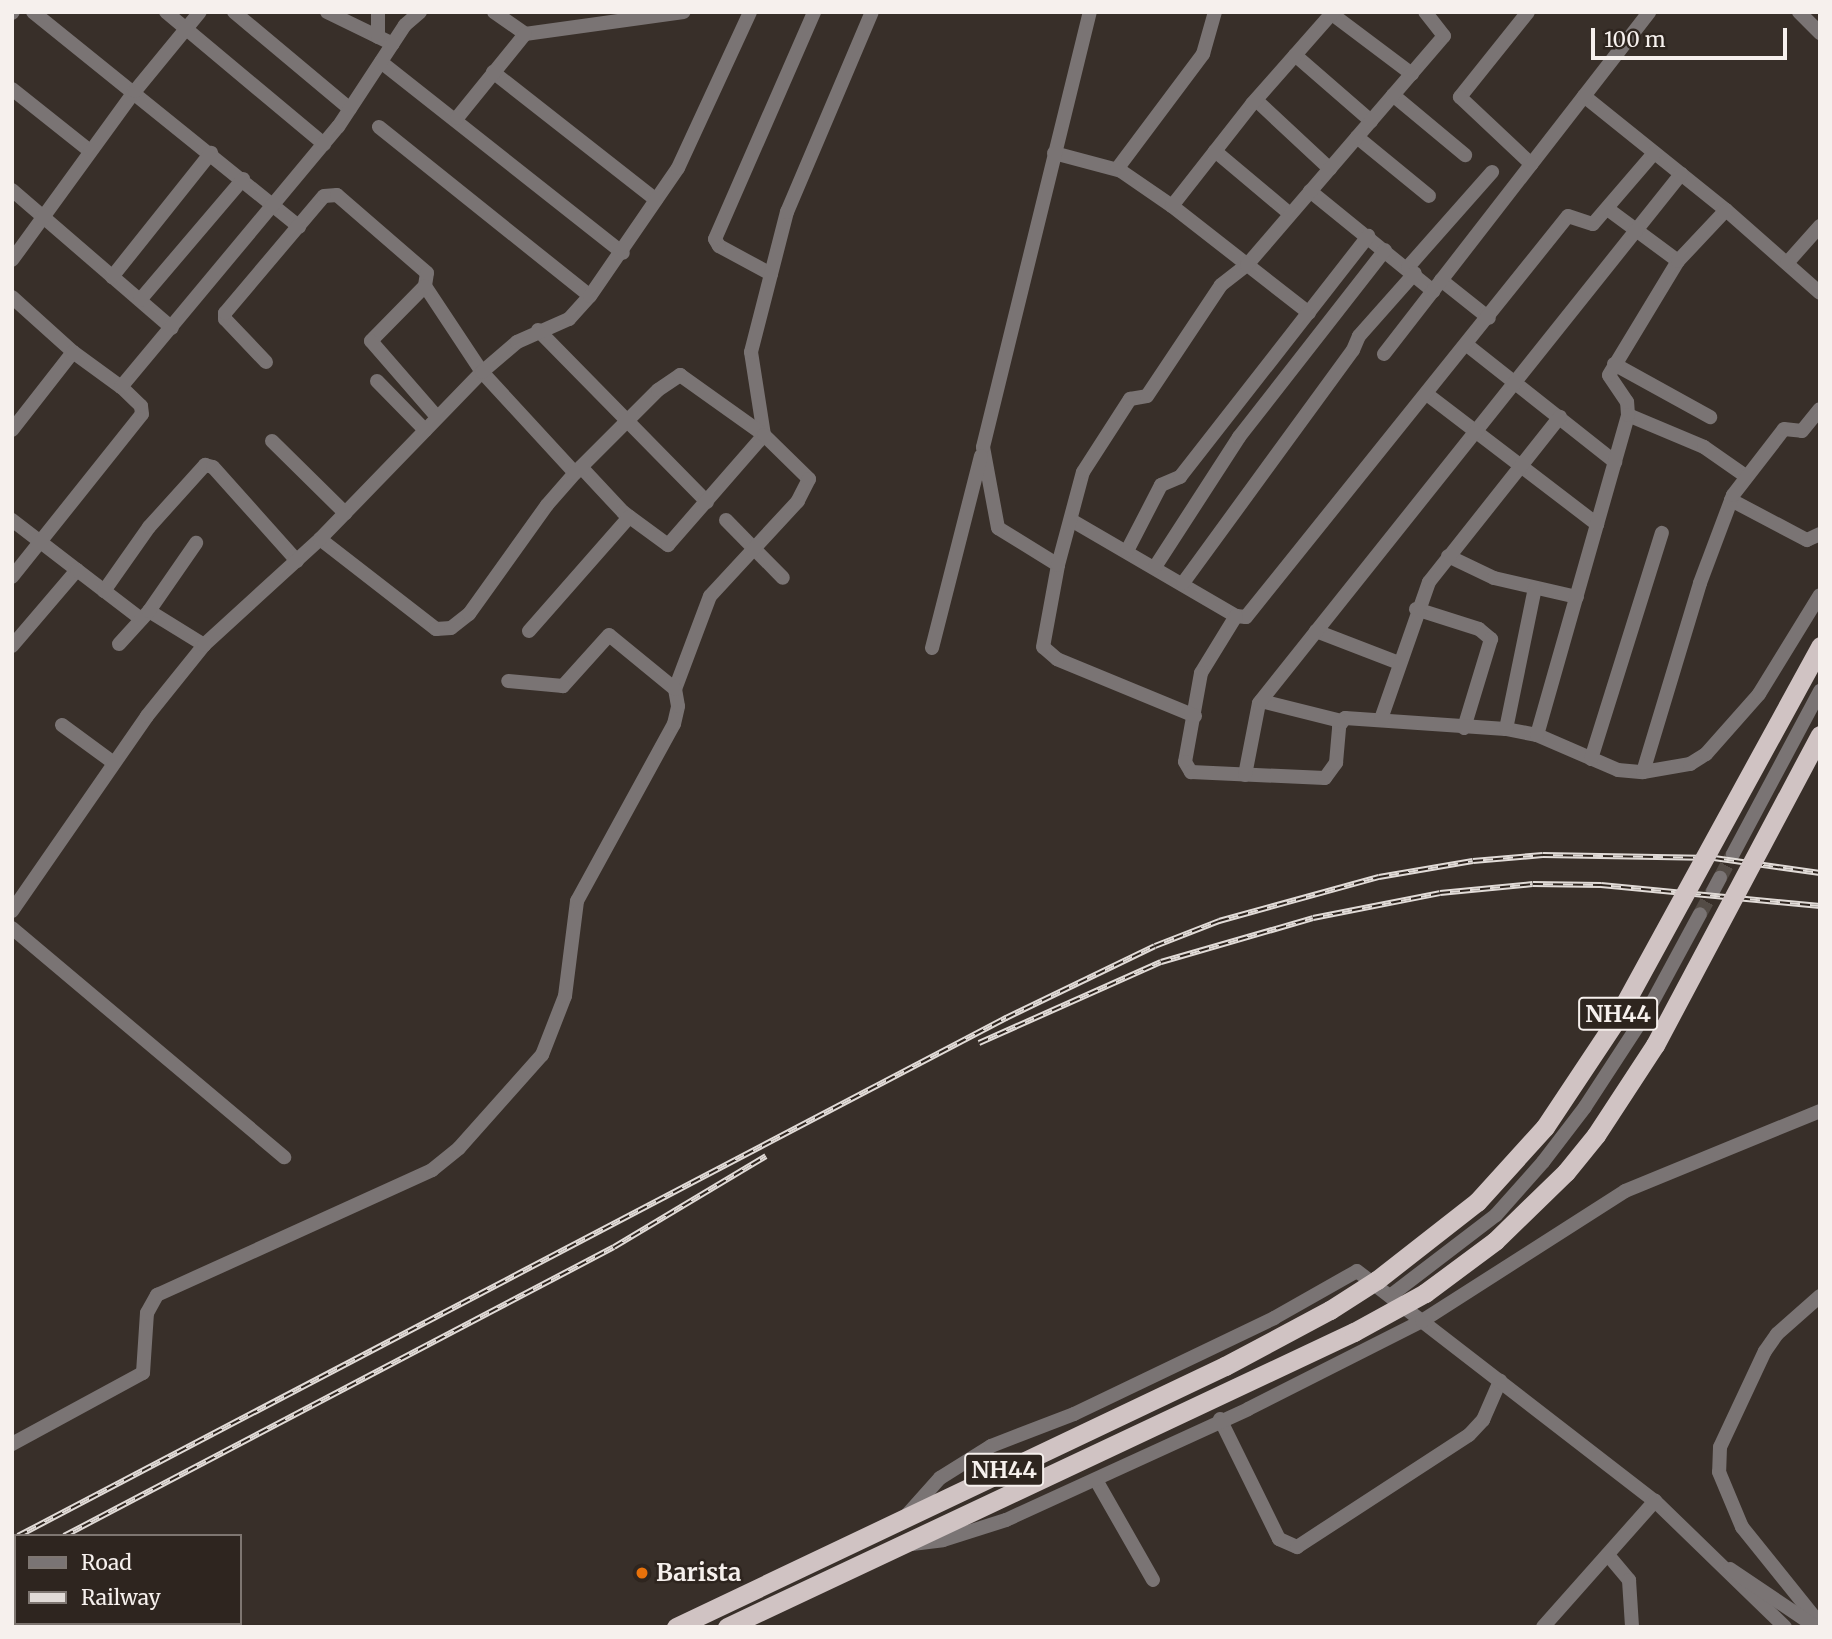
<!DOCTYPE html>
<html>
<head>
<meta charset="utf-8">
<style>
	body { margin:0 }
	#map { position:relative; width:1832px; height:1639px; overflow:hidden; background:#382f29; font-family:Merriweather,serif }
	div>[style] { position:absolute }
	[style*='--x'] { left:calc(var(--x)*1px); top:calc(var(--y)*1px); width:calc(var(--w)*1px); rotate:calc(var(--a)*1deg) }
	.minor-tunnel>* { height:14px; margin-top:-7px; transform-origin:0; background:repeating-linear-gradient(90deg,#544c46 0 14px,transparent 0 21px) }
	.minor>* { height:14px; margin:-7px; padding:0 7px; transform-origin:7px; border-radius:7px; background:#7a7474 }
	.tertiary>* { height:14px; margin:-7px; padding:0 7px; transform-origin:7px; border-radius:7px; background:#7a7474 }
	.trunk>* { height:19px; margin:-9.5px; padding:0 9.5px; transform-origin:9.5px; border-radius:9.5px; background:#d0c3c3 }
	.rail>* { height:6px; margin-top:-3px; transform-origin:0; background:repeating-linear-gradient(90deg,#2e251f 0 10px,#e1dbd7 0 20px); box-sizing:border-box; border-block:2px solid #e1dbd7 }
	.trunk-bridge>* { height:19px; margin:-9.5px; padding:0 9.5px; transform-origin:9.5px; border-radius:9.5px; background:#d0c3c3 }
	.dots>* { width:19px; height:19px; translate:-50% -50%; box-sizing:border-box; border:4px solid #2e251f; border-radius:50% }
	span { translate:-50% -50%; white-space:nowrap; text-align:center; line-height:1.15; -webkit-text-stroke:5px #2e251f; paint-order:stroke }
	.shield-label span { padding:2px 5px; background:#2e251f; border:2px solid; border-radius:5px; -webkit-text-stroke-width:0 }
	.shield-label { font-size:23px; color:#f6f0ed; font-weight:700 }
	.poi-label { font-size:24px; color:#f6f0ed; font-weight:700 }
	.left { translate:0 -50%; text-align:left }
	.frame { position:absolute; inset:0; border:14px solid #f6f0ed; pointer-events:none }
	.legend { position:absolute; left:14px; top:1534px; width:228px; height:91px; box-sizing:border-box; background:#2e251f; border:2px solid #7e7671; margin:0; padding:9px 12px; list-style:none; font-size:21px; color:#f6f0ed }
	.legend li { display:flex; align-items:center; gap:14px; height:35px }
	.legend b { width:35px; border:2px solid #7e7671 }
	.scale { position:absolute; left:1591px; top:28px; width:196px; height:32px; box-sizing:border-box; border:4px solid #f6f0ed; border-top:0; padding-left:9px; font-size:21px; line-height:24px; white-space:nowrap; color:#f6f0ed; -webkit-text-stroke:5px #2e251f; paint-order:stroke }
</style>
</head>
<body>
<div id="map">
	<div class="minor-tunnel">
		<i style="--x:1720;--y:878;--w:27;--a:-62"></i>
		<i style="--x:1700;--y:914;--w:26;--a:-61"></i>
	</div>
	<div class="minor">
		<i style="--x:33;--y:12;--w:342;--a:38.9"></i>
		<i style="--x:166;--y:12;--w:206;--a:39.9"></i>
		<i style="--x:234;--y:12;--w:151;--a:39.9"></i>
		<i style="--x:327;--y:12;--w:73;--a:25.9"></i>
		<i style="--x:378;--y:12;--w:25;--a:90"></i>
		<i style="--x:494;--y:12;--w:38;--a:35"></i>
		<i style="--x:525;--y:34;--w:160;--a:-7.9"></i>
		<i style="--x:1528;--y:12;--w:109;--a:128.7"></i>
		<i style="--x:1460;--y:97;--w:98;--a:43.3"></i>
		<i style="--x:12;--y:13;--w:1;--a:-45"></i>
		<i style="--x:1332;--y:14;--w:100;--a:36.9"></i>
		<i style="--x:1295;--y:55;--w:101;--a:41"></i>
		<i style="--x:381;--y:62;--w:308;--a:38.3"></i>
		<i style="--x:493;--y:72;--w:207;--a:38.1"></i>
		<i style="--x:12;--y:89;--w:100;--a:38.5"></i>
		<i style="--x:1393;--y:95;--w:94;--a:39.8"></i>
		<i style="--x:1584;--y:96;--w:182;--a:38.8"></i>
		<i style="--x:1726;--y:210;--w:125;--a:41.4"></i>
		<i style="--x:1256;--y:100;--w:101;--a:43"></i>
		<i style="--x:457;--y:118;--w:108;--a:-51"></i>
		<i style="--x:379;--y:127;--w:270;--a:38.7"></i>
		<i style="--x:1357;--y:137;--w:93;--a:39.3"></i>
		<i style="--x:1215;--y:151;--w:98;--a:40"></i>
		<i style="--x:1054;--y:153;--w:69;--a:15"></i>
		<i style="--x:1121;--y:171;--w:62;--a:34.5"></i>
		<i style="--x:1117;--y:169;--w:144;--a:-53.2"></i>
		<i style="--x:1203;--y:54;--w:44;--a:-74.1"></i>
		<i style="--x:12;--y:190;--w:211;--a:40.8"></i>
		<i style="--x:1310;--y:191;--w:159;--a:39.1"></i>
		<i style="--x:1609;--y:210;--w:86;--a:36.5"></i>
		<i style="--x:12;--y:260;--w:209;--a:-54"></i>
		<i style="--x:135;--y:91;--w:102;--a:-50.6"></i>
		<i style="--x:1787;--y:263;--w:50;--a:-48.3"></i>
		<i style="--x:1408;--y:267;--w:127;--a:-48.5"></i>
		<i style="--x:771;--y:274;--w:59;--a:-151.7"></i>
		<i style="--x:719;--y:246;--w:8;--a:-120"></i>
		<i style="--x:715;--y:239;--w:248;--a:-66.4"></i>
		<i style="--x:112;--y:277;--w:159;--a:-51.4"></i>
		<i style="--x:1441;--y:280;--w:61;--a:38.4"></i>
		<i style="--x:425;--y:286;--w:77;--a:134.5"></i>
		<i style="--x:371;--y:341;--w:101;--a:49"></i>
		<i style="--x:12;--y:297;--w:82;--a:42"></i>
		<i style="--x:73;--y:352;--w:99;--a:128"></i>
		<i style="--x:140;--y:300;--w:159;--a:-49.6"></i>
		<i style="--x:1309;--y:313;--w:174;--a:-142"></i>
		<i style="--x:1172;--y:206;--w:130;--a:-51.9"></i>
		<i style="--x:1252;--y:104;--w:123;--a:-48.6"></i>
		<i style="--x:538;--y:330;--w:241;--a:45.5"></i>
		<i style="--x:1467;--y:345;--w:189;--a:38.3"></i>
		<i style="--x:73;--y:352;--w:59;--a:36.1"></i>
		<i style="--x:1384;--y:354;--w:433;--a:-52.2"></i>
		<i style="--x:266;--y:362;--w:59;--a:-133.6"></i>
		<i style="--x:225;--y:319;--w:6;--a:-90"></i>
		<i style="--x:225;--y:313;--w:153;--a:-49.8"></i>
		<i style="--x:324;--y:196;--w:13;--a:-4"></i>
		<i style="--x:337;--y:195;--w:119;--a:40.9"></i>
		<i style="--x:427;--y:273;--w:13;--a:99"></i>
		<i style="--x:425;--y:286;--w:103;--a:56.5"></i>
		<i style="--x:482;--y:372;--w:137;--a:47.4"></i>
		<i style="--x:1614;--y:364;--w:110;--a:28.9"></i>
		<i style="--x:377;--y:381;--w:69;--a:45.6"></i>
		<i style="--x:1428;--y:395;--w:213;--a:37.4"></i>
		<i style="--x:1628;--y:415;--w:82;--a:22.8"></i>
		<i style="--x:1704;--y:447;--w:52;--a:34.9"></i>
		<i style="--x:272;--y:441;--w:103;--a:44.6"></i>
		<i style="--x:581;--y:467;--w:62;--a:47"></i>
		<i style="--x:623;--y:512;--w:56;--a:36.3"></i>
		<i style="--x:668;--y:545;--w:146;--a:-48.9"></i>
		<i style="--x:764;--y:435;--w:84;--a:-98.9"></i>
		<i style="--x:751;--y:352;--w:145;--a:-75.6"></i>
		<i style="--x:787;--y:212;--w:217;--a:-67"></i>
		<i style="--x:1731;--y:500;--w:86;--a:27.8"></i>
		<i style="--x:1807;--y:540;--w:14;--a:-25"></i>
		<i style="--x:12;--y:520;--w:82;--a:37.6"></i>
		<i style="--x:77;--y:570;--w:100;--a:130.5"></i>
		<i style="--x:726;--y:520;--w:81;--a:45.5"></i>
		<i style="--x:1071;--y:520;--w:191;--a:30.2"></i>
		<i style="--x:1236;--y:616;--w:10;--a:6"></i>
		<i style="--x:1246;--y:617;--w:514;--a:-51.24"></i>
		<i style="--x:1568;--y:216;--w:26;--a:18"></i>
		<i style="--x:1593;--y:224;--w:94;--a:-49.3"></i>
		<i style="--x:320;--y:539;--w:147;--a:37.8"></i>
		<i style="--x:436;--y:629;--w:15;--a:-4"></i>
		<i style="--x:451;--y:628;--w:23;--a:-38"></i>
		<i style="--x:469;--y:614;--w:134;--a:-54.4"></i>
		<i style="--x:547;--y:505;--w:43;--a:-48.8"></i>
		<i style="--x:575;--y:473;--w:117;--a:-45"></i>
		<i style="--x:658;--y:390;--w:27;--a:-34"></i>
		<i style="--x:680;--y:375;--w:103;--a:35.5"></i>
		<i style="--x:764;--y:435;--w:63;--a:44.4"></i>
		<i style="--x:809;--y:479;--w:25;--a:117"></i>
		<i style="--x:798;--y:501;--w:129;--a:132.8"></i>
		<i style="--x:710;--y:596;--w:99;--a:110.6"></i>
		<i style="--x:1127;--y:551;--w:74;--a:-62.7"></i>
		<i style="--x:1161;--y:485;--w:21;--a:-23"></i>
		<i style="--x:1180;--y:477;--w:306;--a:-52"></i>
		<i style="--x:1448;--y:556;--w:51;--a:25.6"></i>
		<i style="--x:1494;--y:578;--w:85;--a:12.9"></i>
		<i style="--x:1058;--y:565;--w:70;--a:-148.3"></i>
		<i style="--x:998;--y:528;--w:82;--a:-100.5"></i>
		<i style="--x:983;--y:447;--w:448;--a:-76.2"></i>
		<i style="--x:1155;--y:567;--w:155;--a:-57.1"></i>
		<i style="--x:1239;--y:437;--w:237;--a:-52"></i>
		<i style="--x:77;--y:570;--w:81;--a:37.4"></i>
		<i style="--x:12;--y:577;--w:208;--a:-51.4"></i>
		<i style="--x:142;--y:414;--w:8;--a:-97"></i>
		<i style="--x:141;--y:406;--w:28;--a:-136"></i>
		<i style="--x:121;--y:387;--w:339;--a:-50.2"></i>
		<i style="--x:338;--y:127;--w:122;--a:-56.7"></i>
		<i style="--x:405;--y:25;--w:20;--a:-41"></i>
		<i style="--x:1183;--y:583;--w:288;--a:-53.9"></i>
		<i style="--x:1353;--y:350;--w:15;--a:-67"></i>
		<i style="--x:1359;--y:336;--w:84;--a:-48.4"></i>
		<i style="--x:104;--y:591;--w:78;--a:-54.9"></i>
		<i style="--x:149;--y:527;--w:84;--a:-47.9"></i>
		<i style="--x:205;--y:465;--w:8;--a:14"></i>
		<i style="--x:213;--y:467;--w:126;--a:48.2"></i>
		<i style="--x:1416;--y:609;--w:66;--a:17.6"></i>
		<i style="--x:1479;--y:629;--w:16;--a:40"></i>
		<i style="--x:1491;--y:639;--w:93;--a:106.9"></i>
		<i style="--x:149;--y:611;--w:65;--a:31.7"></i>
		<i style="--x:1236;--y:616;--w:67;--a:121.6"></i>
		<i style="--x:1201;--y:673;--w:90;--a:100.2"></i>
		<i style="--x:1185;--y:762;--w:12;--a:59"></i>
		<i style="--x:1191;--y:772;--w:134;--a:2.6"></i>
		<i style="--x:1325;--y:778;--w:19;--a:-54"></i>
		<i style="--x:1336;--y:763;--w:37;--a:-85"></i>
		<i style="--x:1339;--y:726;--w:10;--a:-53"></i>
		<i style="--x:1345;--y:718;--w:161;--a:3.9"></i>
		<i style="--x:1506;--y:729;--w:32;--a:11"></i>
		<i style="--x:1537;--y:735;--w:88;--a:23.4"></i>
		<i style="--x:1618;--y:770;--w:25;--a:5"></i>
		<i style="--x:1643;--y:772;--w:48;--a:-9.7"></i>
		<i style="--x:1690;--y:764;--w:19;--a:-32"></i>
		<i style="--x:1706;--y:754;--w:80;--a:-48.5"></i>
		<i style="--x:1759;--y:694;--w:116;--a:-58.4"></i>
		<i style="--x:529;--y:631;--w:152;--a:-48.7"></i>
		<i style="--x:1316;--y:631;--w:89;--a:21.1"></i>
		<i style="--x:119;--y:644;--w:45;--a:-47.7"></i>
		<i style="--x:149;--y:611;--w:83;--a:-55.3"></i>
		<i style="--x:932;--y:648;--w:198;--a:-75.7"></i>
		<i style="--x:1261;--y:701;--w:82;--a:14"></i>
		<i style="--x:1195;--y:716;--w:149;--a:-157.6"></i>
		<i style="--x:1057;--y:659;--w:18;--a:-139"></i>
		<i style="--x:1043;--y:647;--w:83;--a:-79.6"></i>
		<i style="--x:1058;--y:565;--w:96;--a:-75"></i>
		<i style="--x:1083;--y:472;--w:87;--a:-57.2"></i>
		<i style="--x:1130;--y:399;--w:17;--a:-10"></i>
		<i style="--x:1147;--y:396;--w:133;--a:-56.3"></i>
		<i style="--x:1221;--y:285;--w:33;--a:-38"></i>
		<i style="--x:1247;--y:265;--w:302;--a:-49.3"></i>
		<i style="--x:1444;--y:36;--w:31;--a:-128"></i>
		<i style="--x:1381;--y:719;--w:145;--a:-70.7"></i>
		<i style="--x:1429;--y:582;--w:211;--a:-51.6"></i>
		<i style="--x:62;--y:725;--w:64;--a:36.2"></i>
		<i style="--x:1506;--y:729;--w:144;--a:-78.4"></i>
		<i style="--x:1537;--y:735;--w:333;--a:-74.1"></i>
		<i style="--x:1628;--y:415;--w:13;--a:-94"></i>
		<i style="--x:1627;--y:402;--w:32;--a:-124"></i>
		<i style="--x:1609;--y:375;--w:133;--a:-58.8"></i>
		<i style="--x:1678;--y:261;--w:70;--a:-46.7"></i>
		<i style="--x:1591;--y:759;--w:237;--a:-72.6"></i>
		<i style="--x:1643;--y:772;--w:197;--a:-73.2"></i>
		<i style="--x:1700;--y:583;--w:94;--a:-69.4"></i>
		<i style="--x:1733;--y:495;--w:83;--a:-52.3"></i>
		<i style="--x:1784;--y:429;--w:18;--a:6"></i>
		<i style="--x:1802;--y:431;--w:28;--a:-51"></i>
		<i style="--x:1245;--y:775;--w:73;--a:-79"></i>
		<i style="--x:1259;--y:703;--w:677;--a:-51.42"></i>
		<i style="--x:1733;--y:854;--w:185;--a:-61.9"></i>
		<i style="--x:1713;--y:891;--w:15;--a:-62"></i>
		<i style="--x:12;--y:911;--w:237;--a:-55.3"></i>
		<i style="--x:147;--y:716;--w:91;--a:-51.2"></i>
		<i style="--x:204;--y:645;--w:157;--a:-42.4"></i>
		<i style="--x:320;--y:539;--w:233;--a:-45.9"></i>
		<i style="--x:482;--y:372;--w:46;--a:-40.6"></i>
		<i style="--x:517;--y:342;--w:57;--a:-23.9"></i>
		<i style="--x:569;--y:319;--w:31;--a:-48"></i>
		<i style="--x:590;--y:296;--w:155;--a:-55.5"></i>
		<i style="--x:678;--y:168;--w:172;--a:-65.2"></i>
		<i style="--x:12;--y:928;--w:356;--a:40.1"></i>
		<i style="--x:1390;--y:1296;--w:133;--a:-37.4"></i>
		<i style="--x:1496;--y:1215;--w:71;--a:-48.4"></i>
		<i style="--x:1543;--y:1162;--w:69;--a:-52.6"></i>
		<i style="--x:1585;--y:1107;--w:113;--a:-56.9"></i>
		<i style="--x:1647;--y:1012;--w:111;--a:-61.6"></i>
		<i style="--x:1820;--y:1296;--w:57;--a:138.5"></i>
		<i style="--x:1777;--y:1334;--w:21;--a:125"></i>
		<i style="--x:1765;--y:1351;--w:106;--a:115.1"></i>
		<i style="--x:1720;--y:1447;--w:25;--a:92"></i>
		<i style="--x:1719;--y:1472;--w:60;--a:67.3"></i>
		<i style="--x:1742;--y:1527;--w:124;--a:51.2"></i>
		<i style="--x:1220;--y:1419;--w:134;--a:63.8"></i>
		<i style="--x:1279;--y:1539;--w:20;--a:24"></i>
		<i style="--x:1297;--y:1547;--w:205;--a:-33.1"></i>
		<i style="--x:1469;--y:1435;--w:21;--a:-47"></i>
		<i style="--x:1483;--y:1420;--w:43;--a:-66.4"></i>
		<i style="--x:12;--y:1444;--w:149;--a:-28.5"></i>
		<i style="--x:143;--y:1373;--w:60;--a:-86.2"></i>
		<i style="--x:147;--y:1313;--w:21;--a:-61"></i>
		<i style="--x:157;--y:1295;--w:302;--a:-24.4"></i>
		<i style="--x:432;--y:1170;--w:35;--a:-39"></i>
		<i style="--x:459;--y:1148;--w:125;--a:-48.3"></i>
		<i style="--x:542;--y:1055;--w:63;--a:-68.7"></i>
		<i style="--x:565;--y:996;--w:96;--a:-82.8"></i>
		<i style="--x:577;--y:901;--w:202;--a:-61.3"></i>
		<i style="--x:674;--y:724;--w:18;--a:-77"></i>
		<i style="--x:678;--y:706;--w:17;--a:-100"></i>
		<i style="--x:675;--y:689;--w:85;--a:-140.7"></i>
		<i style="--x:609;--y:635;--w:69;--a:132"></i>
		<i style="--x:563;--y:686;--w:55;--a:-174.8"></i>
		<i style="--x:1096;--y:1480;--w:115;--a:60.3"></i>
		<i style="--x:907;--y:1515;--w:50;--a:-48.3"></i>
		<i style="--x:940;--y:1478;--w:60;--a:-32.1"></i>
		<i style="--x:991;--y:1446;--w:89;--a:-21.1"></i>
		<i style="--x:1074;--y:1414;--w:222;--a:-25.6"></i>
		<i style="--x:1274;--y:1318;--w:95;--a:-29.5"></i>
		<i style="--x:1357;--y:1271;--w:376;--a:37.7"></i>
		<i style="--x:1655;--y:1501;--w:181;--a:44.1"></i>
		<i style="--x:912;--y:1544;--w:31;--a:-7"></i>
		<i style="--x:943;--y:1540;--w:66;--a:-17.6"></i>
		<i style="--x:1006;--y:1520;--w:266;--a:-24.6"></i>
		<i style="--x:1248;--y:1409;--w:195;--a:-26.8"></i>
		<i style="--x:1422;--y:1321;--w:241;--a:-32.6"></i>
		<i style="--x:1625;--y:1191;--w:211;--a:-22.3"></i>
		<i style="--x:1608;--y:1555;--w:33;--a:50"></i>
		<i style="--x:1629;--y:1580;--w:47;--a:86.3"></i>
		<i style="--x:1730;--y:1569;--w:104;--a:34"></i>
		<i style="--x:1543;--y:1627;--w:169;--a:-48.4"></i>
	</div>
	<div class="tertiary">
		<i style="--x:1799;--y:12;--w:30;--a:45"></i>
	</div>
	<div class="trunk">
		<i style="--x:676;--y:1627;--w:608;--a:-25.43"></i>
		<i style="--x:1225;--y:1366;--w:119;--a:-28.1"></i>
		<i style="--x:727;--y:1627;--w:693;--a:-25.2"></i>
	</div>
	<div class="rail">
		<i style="--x:979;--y:1043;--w:199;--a:-24"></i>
		<i style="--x:1161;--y:962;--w:158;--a:-16.1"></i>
		<i style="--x:1313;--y:918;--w:129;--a:-11.1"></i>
		<i style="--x:1440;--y:893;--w:93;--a:-5.5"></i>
		<i style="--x:1533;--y:884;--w:68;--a:0.8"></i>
		<i style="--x:1601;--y:885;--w:220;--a:5.5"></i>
		<i style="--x:18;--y:1536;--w:1116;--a:-27.67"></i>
		<i style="--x:1006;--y:1018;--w:165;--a:-25.8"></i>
		<i style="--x:1155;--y:946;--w:69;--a:-21.3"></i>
		<i style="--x:1219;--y:921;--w:166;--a:-15.4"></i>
		<i style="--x:1379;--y:877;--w:95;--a:-9.7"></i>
		<i style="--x:1473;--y:861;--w:70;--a:-4.9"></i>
		<i style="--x:1543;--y:855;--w:171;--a:1"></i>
		<i style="--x:1714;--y:858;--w:107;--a:8.1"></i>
		<i style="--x:64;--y:1536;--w:621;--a:-27.72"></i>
		<i style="--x:614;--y:1247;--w:177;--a:-30.9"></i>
		<i style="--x:12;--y:1562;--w:4;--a:-14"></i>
	</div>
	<div class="trunk-bridge">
		<i style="--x:1330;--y:1310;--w:56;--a:-32.6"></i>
		<i style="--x:1377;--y:1280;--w:127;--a:-38"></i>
		<i style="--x:1477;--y:1202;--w:101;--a:-47.8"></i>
		<i style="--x:1545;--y:1127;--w:125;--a:-56.4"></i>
		<i style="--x:1614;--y:1023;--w:430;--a:-61.3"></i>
		<i style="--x:1354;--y:1332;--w:81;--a:-28.8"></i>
		<i style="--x:1425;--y:1293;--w:87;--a:-36.6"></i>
		<i style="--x:1495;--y:1241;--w:99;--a:-44.2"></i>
		<i style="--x:1566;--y:1172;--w:48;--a:-51"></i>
		<i style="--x:1596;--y:1135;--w:108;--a:-56.8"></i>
		<i style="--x:1655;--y:1045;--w:351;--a:-62"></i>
	</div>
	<div class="dots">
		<i style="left:642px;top:1573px;background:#e8710a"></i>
	</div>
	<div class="shield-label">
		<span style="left:1618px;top:1014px">NH44</span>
		<span style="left:1004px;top:1470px">NH44</span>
	</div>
	<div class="poi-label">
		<span class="left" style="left:656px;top:1573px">Barista</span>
	</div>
	<div class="frame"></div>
	<ul class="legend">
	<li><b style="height:9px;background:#7a7474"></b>Road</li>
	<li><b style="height:9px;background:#e1dbd7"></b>Railway</li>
	</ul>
	<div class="scale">100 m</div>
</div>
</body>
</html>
